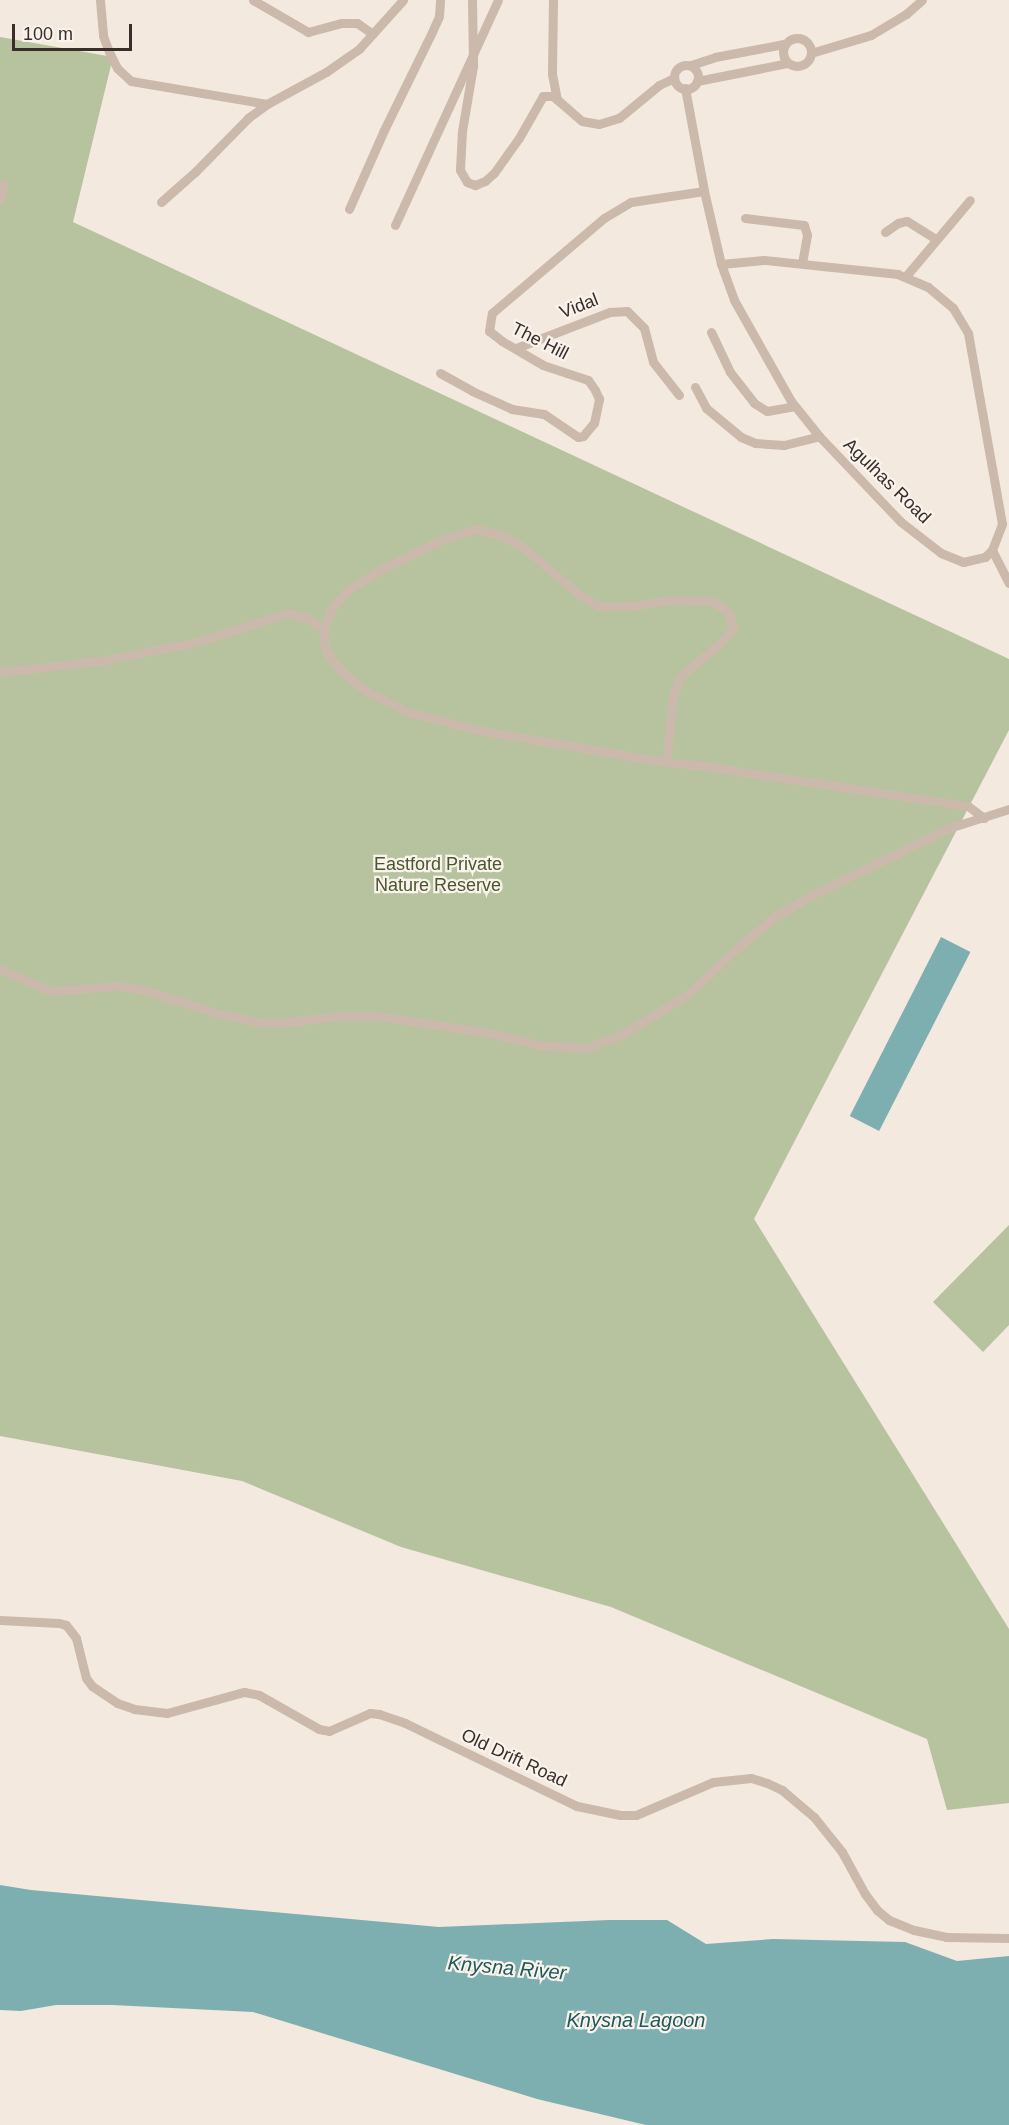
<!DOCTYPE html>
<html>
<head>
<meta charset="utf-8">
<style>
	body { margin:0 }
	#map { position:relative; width:1009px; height:2125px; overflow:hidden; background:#f3e9df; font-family:Helvetica,sans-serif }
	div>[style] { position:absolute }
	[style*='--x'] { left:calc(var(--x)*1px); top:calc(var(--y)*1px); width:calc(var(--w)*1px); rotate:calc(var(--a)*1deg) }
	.green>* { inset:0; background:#b7c29f }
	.water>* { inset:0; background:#7eafb0; transform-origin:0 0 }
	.minor>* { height:9px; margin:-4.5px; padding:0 4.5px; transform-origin:4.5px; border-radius:4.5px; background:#cbb9ab }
	.minor>.ring { margin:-4.5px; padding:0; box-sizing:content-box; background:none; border:9px solid #cbb9ab; border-radius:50% }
	span { translate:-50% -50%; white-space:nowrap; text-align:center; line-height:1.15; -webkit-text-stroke:4.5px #faf3ec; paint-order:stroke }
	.street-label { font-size:18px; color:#392e2a }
	.park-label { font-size:18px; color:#49572e }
	.water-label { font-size:20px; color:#1f595b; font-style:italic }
	.scale { position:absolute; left:12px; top:24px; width:120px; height:27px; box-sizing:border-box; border:3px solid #392e2a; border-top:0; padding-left:8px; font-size:18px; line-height:21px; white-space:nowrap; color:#392e2a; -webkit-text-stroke:4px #faf3ec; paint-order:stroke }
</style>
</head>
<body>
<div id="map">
	<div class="green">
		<i style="clip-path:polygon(0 37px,113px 57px,73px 222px,1009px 659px,1009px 730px,754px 1219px,1009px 1629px,1009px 1803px,947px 1810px,927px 1739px,611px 1607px,401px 1547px,242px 1481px,0 1436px)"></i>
		<i style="clip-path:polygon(1009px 1225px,1009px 1325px,983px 1352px,933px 1302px)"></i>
	</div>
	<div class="water">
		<i style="left:941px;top:937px;width:33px;height:201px;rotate:27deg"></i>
		<i style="clip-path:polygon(0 1885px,31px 1890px,439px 1927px,609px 1920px,667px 1920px,706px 1944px,773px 1939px,905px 1942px,957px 1961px,1009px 1956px,1009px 2125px,646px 2125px,537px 2099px,253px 2012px,112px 2005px,56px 2005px,21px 2011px,0 2010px)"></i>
	</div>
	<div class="minor">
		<i style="--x:100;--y:0;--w:36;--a:85"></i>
		<i style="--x:103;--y:36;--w:19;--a:69"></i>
		<i style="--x:110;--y:54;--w:16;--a:63"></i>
		<i style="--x:117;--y:68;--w:19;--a:43"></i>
		<i style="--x:131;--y:81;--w:138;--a:9.6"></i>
		<i style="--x:253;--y:0;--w:64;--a:30.2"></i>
		<i style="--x:308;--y:32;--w:35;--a:-15"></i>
		<i style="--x:342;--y:23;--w:15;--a:0"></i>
		<i style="--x:357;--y:23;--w:19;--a:35"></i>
		<i style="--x:472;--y:0;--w:66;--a:89.1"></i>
		<i style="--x:473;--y:66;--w:66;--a:99.6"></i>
		<i style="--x:462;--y:131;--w:39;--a:93"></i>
		<i style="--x:460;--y:170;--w:14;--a:60"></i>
		<i style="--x:467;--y:182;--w:9;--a:21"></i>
		<i style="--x:475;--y:185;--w:11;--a:-22"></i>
		<i style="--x:485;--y:181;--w:12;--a:-42"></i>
		<i style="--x:494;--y:173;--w:43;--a:-54.5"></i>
		<i style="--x:519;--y:138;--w:48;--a:-60.3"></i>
		<i style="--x:543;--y:96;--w:10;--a:0"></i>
		<i style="--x:553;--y:96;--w:38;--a:41"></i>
		<i style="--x:582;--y:121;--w:17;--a:10"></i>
		<i style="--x:599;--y:124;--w:21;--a:-17"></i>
		<i style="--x:619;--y:118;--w:52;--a:-39.5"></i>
		<i style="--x:659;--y:85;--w:17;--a:-25"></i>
		<i style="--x:553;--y:0;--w:74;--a:90.8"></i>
		<i style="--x:552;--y:74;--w:26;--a:79"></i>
		<i class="ring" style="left:783px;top:38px;width:19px;height:19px"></i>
		<i style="--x:811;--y:53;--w:63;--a:-16.7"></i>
		<i style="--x:871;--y:35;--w:41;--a:-31"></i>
		<i style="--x:906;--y:14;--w:21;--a:-41"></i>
		<i style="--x:691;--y:65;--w:25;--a:-18"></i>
		<i style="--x:715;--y:57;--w:70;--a:-10.7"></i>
		<i class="ring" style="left:674px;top:65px;width:15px;height:15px"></i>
		<i style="--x:697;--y:81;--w:93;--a:-11.2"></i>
		<i style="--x:685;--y:88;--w:105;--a:79.5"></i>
		<i style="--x:704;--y:191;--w:75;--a:76.9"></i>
		<i style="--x:721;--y:264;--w:38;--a:70"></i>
		<i style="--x:734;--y:300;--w:116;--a:60.6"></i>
		<i style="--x:791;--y:401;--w:45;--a:51.3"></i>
		<i style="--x:819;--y:436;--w:119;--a:46.4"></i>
		<i style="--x:901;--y:522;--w:51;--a:37.8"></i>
		<i style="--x:941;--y:553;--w:24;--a:22"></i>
		<i style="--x:963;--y:562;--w:23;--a:-13"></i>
		<i style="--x:985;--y:557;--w:10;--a:-45"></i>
		<i style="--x:992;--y:550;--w:28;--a:-69"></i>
		<i style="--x:1002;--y:524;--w:194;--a:-100.1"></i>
		<i style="--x:968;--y:333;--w:29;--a:-121"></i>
		<i style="--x:953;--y:308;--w:33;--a:-140"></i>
		<i style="--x:928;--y:287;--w:33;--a:-157"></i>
		<i style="--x:898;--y:274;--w:135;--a:-174"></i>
		<i style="--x:764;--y:260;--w:43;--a:174.7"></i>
		<i style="--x:0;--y:200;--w:17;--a:-77"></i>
		<i style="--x:161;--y:202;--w:45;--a:-41.4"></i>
		<i style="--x:195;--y:172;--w:76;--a:-45.5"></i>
		<i style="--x:248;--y:118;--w:24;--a:-36"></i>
		<i style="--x:267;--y:104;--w:67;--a:-28.5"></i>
		<i style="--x:326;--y:72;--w:40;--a:-34.9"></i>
		<i style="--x:359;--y:49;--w:66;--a:-48.1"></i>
		<i style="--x:349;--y:209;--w:86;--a:-66.1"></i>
		<i style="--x:384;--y:130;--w:109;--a:-63.9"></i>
		<i style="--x:432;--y:32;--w:17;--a:-66"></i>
		<i style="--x:439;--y:16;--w:16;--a:-86"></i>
		<i style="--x:745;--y:218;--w:59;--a:6.8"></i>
		<i style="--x:804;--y:225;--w:10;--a:73"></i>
		<i style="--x:807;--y:235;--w:28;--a:100"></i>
		<i style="--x:395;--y:225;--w:247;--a:-65.4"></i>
		<i style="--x:885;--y:232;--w:16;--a:-35"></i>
		<i style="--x:898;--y:223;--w:9;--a:-13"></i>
		<i style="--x:907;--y:221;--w:34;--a:32"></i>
		<i style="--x:906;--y:276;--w:99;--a:-49.9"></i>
		<i style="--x:711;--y:332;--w:44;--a:64.6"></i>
		<i style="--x:730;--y:372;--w:39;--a:52"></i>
		<i style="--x:754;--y:403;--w:15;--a:32"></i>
		<i style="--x:767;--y:411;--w:27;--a:-10"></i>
		<i style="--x:516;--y:348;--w:101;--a:-21"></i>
		<i style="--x:610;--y:312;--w:17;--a:-3"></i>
		<i style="--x:627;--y:311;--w:24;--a:45"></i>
		<i style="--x:644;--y:328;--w:35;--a:75"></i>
		<i style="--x:653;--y:362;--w:42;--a:51.8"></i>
		<i style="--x:440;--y:373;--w:37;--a:29"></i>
		<i style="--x:472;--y:391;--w:44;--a:24.2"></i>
		<i style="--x:512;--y:409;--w:32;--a:9"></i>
		<i style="--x:544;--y:414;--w:41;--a:34.1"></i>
		<i style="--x:578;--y:437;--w:5;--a:-11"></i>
		<i style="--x:583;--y:436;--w:17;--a:-50"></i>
		<i style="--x:594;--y:423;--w:25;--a:-78"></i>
		<i style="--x:599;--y:399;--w:10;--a:-114"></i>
		<i style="--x:595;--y:390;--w:12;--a:-125"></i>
		<i style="--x:588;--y:380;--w:47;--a:-161.6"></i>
		<i style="--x:543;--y:365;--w:48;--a:-149.7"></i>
		<i style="--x:502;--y:341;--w:16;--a:-142"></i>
		<i style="--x:489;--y:331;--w:18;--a:-81"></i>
		<i style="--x:492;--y:313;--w:147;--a:-40.3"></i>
		<i style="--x:604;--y:218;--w:31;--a:-31"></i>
		<i style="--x:631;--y:202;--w:74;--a:-8.6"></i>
		<i style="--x:695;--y:387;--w:24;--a:62"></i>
		<i style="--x:706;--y:408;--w:45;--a:39.6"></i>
		<i style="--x:741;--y:437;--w:15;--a:23"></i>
		<i style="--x:755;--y:443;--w:29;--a:4"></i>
		<i style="--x:784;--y:445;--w:36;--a:-14"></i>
		<i style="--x:992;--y:550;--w:37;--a:63"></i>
		<i style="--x:323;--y:630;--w:25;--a:-67"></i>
		<i style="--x:333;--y:607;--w:23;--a:-49"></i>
		<i style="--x:348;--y:590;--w:40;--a:-32"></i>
		<i style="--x:382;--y:569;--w:64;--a:-26.2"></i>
		<i style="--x:439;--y:541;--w:39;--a:-18"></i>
		<i style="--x:476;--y:529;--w:22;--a:13"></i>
		<i style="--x:497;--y:534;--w:25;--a:26"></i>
		<i style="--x:520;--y:545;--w:78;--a:39.8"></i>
		<i style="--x:580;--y:595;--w:21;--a:31"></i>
		<i style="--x:598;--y:606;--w:32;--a:0"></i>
		<i style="--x:630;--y:606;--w:40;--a:-8.5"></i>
		<i style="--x:670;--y:600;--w:42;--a:1.4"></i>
		<i style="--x:712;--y:601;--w:21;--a:35"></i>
		<i style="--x:729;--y:613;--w:16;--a:75"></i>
		<i style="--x:733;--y:628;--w:18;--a:131"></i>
		<i style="--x:721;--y:642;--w:54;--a:139.5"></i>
		<i style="--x:680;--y:677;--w:20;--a:110"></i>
		<i style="--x:673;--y:696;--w:66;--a:96.1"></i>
		<i style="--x:0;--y:672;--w:106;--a:-6.5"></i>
		<i style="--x:105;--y:660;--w:94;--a:-11.1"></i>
		<i style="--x:197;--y:642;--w:96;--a:-17.7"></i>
		<i style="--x:288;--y:613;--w:22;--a:16"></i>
		<i style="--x:309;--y:619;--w:18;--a:38"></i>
		<i style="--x:323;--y:630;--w:19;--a:84"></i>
		<i style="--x:325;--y:649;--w:17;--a:57"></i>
		<i style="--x:334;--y:663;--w:23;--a:45"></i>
		<i style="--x:350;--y:679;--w:20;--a:37"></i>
		<i style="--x:366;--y:691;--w:47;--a:26.6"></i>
		<i style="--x:408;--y:712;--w:72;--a:14.4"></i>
		<i style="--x:478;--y:730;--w:191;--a:9.7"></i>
		<i style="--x:666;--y:762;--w:38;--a:6"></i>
		<i style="--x:704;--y:766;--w:267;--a:8.6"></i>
		<i style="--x:968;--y:806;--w:20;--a:37"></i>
		<i style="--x:0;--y:969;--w:55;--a:23.7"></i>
		<i style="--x:50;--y:991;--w:67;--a:-4.3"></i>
		<i style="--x:117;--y:986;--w:27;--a:8"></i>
		<i style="--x:144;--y:990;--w:76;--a:17.7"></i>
		<i style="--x:216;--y:1013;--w:44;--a:11.8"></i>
		<i style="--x:259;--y:1022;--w:20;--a:3"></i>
		<i style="--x:279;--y:1023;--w:60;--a:-6.7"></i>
		<i style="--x:339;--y:1016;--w:38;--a:0"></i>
		<i style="--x:377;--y:1016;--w:108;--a:8.5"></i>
		<i style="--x:484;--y:1032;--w:57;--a:13.1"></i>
		<i style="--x:540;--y:1045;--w:46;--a:3.7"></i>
		<i style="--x:586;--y:1048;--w:37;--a:-20"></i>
		<i style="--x:621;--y:1035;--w:77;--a:-31.2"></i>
		<i style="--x:687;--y:995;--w:79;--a:-43"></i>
		<i style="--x:745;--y:941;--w:40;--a:-39"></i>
		<i style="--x:776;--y:916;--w:42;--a:-30.3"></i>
		<i style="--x:812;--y:895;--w:153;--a:-26.1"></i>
		<i style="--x:949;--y:828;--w:63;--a:-17.6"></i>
		<i style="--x:0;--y:1620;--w:59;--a:2.9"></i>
		<i style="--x:59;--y:1623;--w:7;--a:16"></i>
		<i style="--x:66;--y:1625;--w:16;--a:52"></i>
		<i style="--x:76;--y:1638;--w:41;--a:76"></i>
		<i style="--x:86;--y:1678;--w:10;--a:53"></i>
		<i style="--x:92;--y:1686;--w:30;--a:34"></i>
		<i style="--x:117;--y:1703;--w:18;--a:19"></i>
		<i style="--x:134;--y:1709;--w:33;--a:7"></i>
		<i style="--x:167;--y:1713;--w:80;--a:-15.3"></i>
		<i style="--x:244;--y:1692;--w:15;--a:11"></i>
		<i style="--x:259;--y:1695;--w:69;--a:29.5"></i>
		<i style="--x:319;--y:1729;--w:10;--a:11"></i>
		<i style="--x:329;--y:1731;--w:45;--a:-23.7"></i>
		<i style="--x:370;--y:1713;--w:9;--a:6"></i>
		<i style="--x:379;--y:1714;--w:28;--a:19"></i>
		<i style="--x:405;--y:1723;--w:191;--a:25.8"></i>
		<i style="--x:577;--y:1806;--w:44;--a:11.8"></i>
		<i style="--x:620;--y:1815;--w:16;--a:0"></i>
		<i style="--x:636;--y:1815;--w:84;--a:-23.2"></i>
		<i style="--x:713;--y:1782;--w:38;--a:-6"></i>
		<i style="--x:751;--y:1778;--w:17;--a:17"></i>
		<i style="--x:767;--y:1783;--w:17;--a:25"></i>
		<i style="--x:782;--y:1790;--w:42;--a:40.2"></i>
		<i style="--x:814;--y:1817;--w:45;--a:51.3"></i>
		<i style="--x:842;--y:1852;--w:48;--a:61.3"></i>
		<i style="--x:865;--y:1894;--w:20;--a:53"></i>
		<i style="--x:877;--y:1910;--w:16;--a:40"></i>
		<i style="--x:889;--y:1920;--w:27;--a:22"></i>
		<i style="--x:914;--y:1930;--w:33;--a:12"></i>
		<i style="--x:946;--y:1937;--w:63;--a:0.9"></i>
	</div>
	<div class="street-label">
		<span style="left:579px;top:306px;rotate:-21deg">Vidal</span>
		<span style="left:540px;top:341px;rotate:27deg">The Hill</span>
		<span style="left:887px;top:481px;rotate:44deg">Agulhas Road</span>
		<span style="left:514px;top:1758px;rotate:25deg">Old Drift Road</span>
	</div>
	<div class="park-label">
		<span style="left:438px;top:875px">Eastford Private<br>Nature Reserve</span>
	</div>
	<div class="water-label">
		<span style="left:507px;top:1968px;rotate:5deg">Knysna River</span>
		<span style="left:636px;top:2020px">Knysna Lagoon</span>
	</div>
	<div class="scale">100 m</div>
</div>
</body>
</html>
